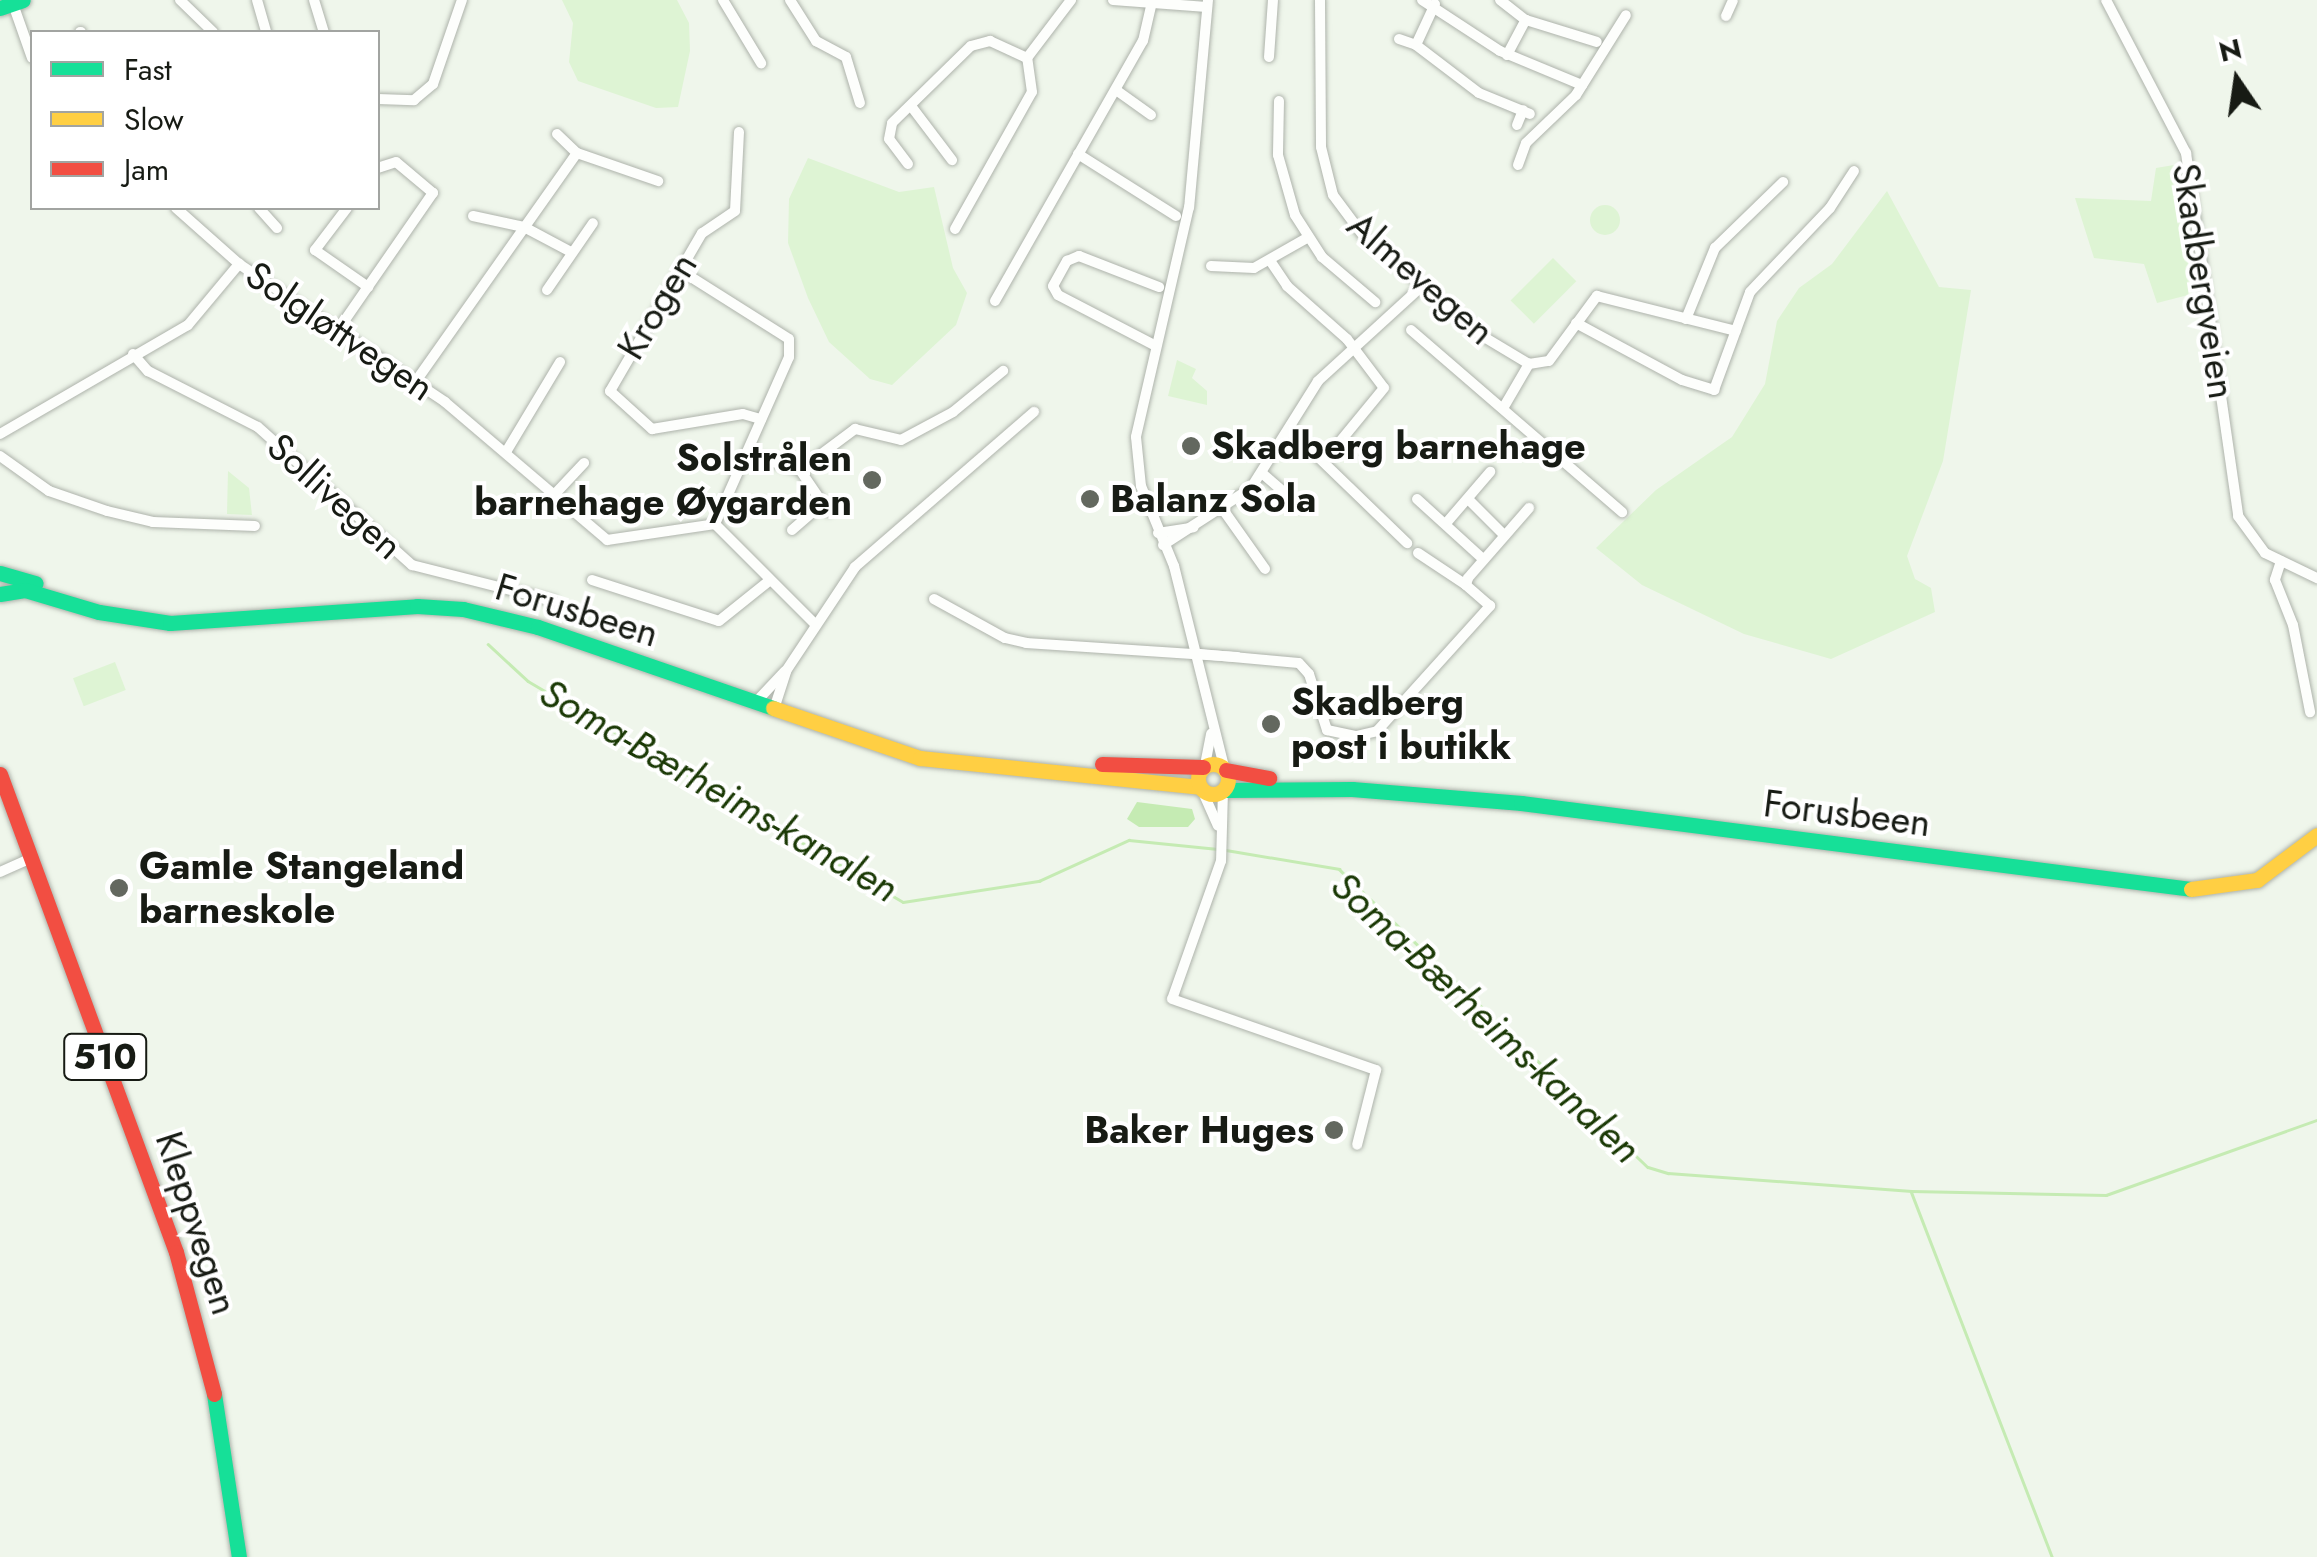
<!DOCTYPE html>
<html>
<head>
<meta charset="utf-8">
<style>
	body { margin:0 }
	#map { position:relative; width:2317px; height:1557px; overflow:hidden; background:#eff6eb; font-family:Jost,sans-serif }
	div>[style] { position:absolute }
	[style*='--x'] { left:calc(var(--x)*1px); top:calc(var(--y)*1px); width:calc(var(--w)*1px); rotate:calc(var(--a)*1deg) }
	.green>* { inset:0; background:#def4d4; transform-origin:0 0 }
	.round { border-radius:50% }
	.water>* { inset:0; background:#c5ebb3 }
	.stream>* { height:2.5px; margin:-1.25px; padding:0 1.25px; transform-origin:1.25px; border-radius:1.25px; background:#c5ebb3 }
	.roads { filter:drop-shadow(0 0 2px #aeb3ab) drop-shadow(0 0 2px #aeb3ab) }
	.street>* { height:10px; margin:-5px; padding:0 5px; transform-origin:5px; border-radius:5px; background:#fdfefc }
	.fast>* { height:15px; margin:-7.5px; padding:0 7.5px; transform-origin:7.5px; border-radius:7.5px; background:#16e098 }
	.slow>* { height:15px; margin:-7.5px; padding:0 7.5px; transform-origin:7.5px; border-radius:7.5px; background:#ffcf43 }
	.slow>.ring { margin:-7.5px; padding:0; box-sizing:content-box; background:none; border:15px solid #ffcf43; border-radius:50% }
	.jam>* { height:15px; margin:-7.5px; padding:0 7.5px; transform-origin:7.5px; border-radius:7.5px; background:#f24e42 }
	.dots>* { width:28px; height:28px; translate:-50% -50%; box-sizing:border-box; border:5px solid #fff; border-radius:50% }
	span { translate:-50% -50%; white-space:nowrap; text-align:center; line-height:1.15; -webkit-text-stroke:8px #fff; paint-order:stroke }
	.shield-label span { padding:2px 8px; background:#fff; border:2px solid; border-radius:8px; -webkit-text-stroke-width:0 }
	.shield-label { font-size:35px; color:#171b14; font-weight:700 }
	.street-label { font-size:38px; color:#171b14 }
	.poi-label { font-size:38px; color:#171b14; font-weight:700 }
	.left { translate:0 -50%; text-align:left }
	.right { translate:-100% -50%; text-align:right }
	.water-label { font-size:40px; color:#1a3905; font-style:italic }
	.legend { position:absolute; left:30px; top:30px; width:350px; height:180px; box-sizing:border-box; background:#fff; border:2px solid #a2a4a1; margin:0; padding:12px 18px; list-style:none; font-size:30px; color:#171b14 }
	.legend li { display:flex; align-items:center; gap:20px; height:50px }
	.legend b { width:50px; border:2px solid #a2a4a1 }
	.north { position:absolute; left:2187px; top:30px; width:100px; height:100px; -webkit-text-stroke:8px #fff; paint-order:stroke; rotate:347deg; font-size:28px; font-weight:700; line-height:40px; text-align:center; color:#171b14 }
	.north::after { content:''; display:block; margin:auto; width:35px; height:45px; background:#171b14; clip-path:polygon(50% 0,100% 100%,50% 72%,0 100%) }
</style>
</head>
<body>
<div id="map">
	<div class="green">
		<i style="clip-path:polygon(562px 0,677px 0,689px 23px,690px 51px,678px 107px,656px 108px,578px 81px,569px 62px,573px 23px)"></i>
		<i style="clip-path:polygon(808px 158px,899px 192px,934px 187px,953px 268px,967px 293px,956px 325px,892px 385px,870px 379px,829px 342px,808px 298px,788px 243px,789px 199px)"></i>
		<i style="clip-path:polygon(2180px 164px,2192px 294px,2157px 303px,2144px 264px,2094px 258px,2075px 198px,2151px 201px,2156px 168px)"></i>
		<i style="clip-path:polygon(1887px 191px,1939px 287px,1971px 290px,1943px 461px,1907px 556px,1915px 579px,1931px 588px,1935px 612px,1831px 659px,1744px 634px,1642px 585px,1596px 548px,1656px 490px,1732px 437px,1765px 384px,1777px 321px,1799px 288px,1832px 264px)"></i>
		<i class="round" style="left:1590px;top:205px;width:30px;height:30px"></i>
		<i style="left:1553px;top:258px;width:33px;height:60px;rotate:45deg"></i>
		<i style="clip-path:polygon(1177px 360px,1196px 369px,1192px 378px,1207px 391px,1207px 405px,1168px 396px)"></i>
		<i style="clip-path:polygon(228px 471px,249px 488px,252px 515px,227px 514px)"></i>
		<i style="left:115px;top:662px;width:30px;height:45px;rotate:69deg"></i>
	</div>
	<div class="water">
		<i style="clip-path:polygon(1137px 802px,1192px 809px,1195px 819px,1188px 827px,1139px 827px,1127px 819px)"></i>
	</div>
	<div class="stream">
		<i style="--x:488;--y:644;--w:54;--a:42.8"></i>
		<i style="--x:528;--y:681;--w:435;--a:30.5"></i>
		<i style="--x:903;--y:902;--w:138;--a:-8.8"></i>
		<i style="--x:1039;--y:881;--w:99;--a:-24.5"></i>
		<i style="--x:1129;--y:840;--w:89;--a:5.8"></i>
		<i style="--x:1226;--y:850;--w:115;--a:9.5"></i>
		<i style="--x:1339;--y:869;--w:429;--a:44"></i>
		<i style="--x:1648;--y:1167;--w:21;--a:17"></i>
		<i style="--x:1668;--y:1173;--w:244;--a:4.2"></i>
		<i style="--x:1911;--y:1191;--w:195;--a:1.2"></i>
		<i style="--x:2106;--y:1195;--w:224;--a:-19.6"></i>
		<i style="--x:1911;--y:1191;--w:392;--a:68.9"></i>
	</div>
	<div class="roads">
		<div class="street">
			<i style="--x:180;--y:0;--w:46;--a:44.1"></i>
			<i style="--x:257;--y:0;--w:33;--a:74"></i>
			<i style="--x:314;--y:0;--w:34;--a:73"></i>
			<i style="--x:723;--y:0;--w:74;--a:58.9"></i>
			<i style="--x:790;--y:0;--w:49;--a:57.6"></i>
			<i style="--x:816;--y:41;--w:34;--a:28"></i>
			<i style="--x:846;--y:57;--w:48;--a:73.1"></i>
			<i style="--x:1113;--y:0;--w:94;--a:4.3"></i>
			<i style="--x:1208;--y:0;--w:208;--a:95.2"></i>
			<i style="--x:1189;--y:207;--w:236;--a:103"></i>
			<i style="--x:1136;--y:437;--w:49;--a:84.2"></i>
			<i style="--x:1141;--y:486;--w:87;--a:67.6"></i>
			<i style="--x:1174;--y:566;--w:207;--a:76"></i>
			<i style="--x:1320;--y:0;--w:147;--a:89.6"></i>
			<i style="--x:1321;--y:147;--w:49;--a:76"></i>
			<i style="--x:1333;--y:195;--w:54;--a:53.3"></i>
			<i style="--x:1365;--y:238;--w:155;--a:39.8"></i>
			<i style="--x:1484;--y:337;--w:52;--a:31"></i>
			<i style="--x:1422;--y:0;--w:93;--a:33.2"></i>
			<i style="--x:1500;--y:51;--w:89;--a:22.5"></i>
			<i style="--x:1500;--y:0;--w:33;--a:38"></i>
			<i style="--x:1526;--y:20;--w:74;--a:17.2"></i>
			<i style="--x:2106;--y:0;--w:173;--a:62.4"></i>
			<i style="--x:2186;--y:153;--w:367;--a:81.8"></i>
			<i style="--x:2238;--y:516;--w:46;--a:53.9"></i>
			<i style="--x:2265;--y:553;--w:58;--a:25.7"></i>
			<i style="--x:13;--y:4;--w:57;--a:70.6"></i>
			<i style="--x:1435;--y:4;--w:45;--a:114.9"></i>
			<i style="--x:1416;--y:45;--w:79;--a:37.3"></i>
			<i style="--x:1479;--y:93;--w:55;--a:22.4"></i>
			<i style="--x:1726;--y:16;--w:17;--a:-66"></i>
			<i style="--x:80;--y:32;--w:1;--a:0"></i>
			<i style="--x:1399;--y:39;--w:18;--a:19"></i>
			<i style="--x:1507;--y:55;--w:40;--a:-62"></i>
			<i style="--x:1269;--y:57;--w:57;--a:-86"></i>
			<i style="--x:1116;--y:90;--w:43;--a:35.5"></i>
			<i style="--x:378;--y:99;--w:36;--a:2"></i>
			<i style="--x:414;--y:100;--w:25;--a:-40"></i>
			<i style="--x:433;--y:84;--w:89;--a:-71"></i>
			<i style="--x:1279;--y:101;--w:54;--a:91.1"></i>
			<i style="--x:1278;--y:155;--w:62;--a:74.2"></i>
			<i style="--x:1295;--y:215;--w:50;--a:57.3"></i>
			<i style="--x:1322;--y:257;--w:70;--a:40.3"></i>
			<i style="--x:911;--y:106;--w:68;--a:52.8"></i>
			<i style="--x:1517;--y:125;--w:16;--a:-68"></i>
			<i style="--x:739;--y:132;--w:79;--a:92.9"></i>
			<i style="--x:735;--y:211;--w:40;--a:146"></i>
			<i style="--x:702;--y:233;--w:183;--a:120.2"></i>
			<i style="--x:610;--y:391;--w:57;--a:42.1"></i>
			<i style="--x:652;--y:429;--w:92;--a:-9.4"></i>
			<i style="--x:743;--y:414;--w:19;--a:16"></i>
			<i style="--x:557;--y:134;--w:28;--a:44"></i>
			<i style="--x:577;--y:153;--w:86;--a:19.1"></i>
			<i style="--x:1078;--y:154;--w:116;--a:32.3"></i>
			<i style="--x:908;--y:164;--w:31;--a:-127"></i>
			<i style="--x:889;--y:139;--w:16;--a:-79"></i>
			<i style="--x:892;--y:123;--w:110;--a:-44.3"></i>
			<i style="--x:971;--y:46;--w:20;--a:-15"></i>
			<i style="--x:990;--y:41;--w:41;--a:24.7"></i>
			<i style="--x:1027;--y:58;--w:73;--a:-52.8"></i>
			<i style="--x:1518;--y:165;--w:23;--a:-70"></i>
			<i style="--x:1526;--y:143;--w:69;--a:-43.8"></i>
			<i style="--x:1576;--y:95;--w:94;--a:-58"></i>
			<i style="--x:176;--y:208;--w:84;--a:41.6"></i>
			<i style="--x:239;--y:264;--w:248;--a:33.8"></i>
			<i style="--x:445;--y:402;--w:213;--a:40.4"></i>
			<i style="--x:607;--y:540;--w:109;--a:-8.4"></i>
			<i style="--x:715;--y:524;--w:141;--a:45"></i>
			<i style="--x:259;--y:208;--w:27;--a:48"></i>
			<i style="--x:347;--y:208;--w:53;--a:127.3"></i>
			<i style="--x:315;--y:250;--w:65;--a:34.9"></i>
			<i style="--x:473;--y:216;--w:52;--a:12.2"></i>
			<i style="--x:524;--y:227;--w:53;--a:28"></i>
			<i style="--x:955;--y:229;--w:157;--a:-60.7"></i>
			<i style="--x:1032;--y:92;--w:34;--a:-98"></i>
			<i style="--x:1271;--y:262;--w:29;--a:56"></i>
			<i style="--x:1287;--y:286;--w:80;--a:41.5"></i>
			<i style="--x:1347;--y:339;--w:61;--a:52.9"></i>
			<i style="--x:1384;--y:388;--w:94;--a:129.4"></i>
			<i style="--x:1211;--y:266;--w:43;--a:2.7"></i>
			<i style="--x:1254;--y:268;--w:61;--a:-29.5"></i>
			<i style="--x:683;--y:272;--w:125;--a:32.3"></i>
			<i style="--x:789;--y:339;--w:18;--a:90"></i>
			<i style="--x:789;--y:357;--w:183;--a:113.9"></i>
			<i style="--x:547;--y:290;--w:81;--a:-55.5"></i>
			<i style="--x:995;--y:301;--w:299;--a:-60.4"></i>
			<i style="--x:1143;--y:41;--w:39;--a:-77"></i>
			<i style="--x:1686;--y:319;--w:77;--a:-67.8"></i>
			<i style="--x:1715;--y:248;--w:95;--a:-44.1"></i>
			<i style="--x:1576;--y:323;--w:120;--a:28.3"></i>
			<i style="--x:1682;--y:380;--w:34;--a:17"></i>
			<i style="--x:1714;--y:390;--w:104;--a:-69.8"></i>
			<i style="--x:1750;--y:292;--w:116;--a:-46.4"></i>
			<i style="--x:1830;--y:208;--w:44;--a:-57"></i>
			<i style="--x:338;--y:330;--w:167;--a:-55.3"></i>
			<i style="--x:433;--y:193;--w:48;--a:-140"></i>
			<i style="--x:396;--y:162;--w:19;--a:162"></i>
			<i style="--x:1411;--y:330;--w:279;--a:40.8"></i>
			<i style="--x:1156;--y:346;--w:110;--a:-152.5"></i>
			<i style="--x:1058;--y:295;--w:10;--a:-119"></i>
			<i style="--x:1053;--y:286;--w:29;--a:-61"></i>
			<i style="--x:1067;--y:261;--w:13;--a:-23"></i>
			<i style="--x:1079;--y:256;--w:86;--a:21.2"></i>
			<i style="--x:133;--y:354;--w:23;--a:49"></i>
			<i style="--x:148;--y:371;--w:123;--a:27"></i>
			<i style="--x:258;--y:427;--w:207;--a:41.9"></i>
			<i style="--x:412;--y:565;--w:146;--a:14.2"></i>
			<i style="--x:416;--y:381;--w:279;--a:-54.8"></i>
			<i style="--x:1505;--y:405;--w:48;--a:-59.7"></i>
			<i style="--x:1529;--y:364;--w:20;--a:-9"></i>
			<i style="--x:1549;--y:361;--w:81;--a:-53.6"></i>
			<i style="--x:1597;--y:296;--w:143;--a:14.1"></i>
			<i style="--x:1290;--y:430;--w:163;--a:44"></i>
			<i style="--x:0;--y:434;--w:217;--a:-30.1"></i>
			<i style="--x:188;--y:325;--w:80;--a:-50.1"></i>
			<i style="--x:506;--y:452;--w:105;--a:-59"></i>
			<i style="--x:747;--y:454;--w:55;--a:16.8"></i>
			<i style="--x:800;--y:470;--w:69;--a:-36.7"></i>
			<i style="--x:855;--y:429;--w:47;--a:13.4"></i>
			<i style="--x:901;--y:440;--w:59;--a:-28.3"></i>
			<i style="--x:953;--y:412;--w:65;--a:-39.4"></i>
			<i style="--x:0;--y:456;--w:60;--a:35.5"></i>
			<i style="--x:49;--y:491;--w:61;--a:19"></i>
			<i style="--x:107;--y:511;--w:47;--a:13.4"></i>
			<i style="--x:153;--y:522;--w:102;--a:2.2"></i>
			<i style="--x:800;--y:470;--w:50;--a:55.7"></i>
			<i style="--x:1263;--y:474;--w:50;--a:41"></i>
			<i style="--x:554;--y:495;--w:44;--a:-46.8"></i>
			<i style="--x:1417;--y:499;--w:89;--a:42.3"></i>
			<i style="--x:1469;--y:500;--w:47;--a:45"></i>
			<i style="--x:1224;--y:511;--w:71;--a:54.7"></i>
			<i style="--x:1448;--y:521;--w:65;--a:-49.4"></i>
			<i style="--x:792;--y:530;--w:40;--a:-41"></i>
			<i style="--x:1158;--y:533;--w:36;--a:-9"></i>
			<i style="--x:1163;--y:545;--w:105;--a:-32.9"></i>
			<i style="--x:1251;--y:488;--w:126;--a:-57.9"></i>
			<i style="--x:1318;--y:381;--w:141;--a:-42.4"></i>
			<i style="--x:1418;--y:553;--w:58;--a:33.7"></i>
			<i style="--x:2281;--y:561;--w:20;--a:108"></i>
			<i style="--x:2275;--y:580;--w:48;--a:68.2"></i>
			<i style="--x:2293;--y:625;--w:89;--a:78.9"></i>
			<i style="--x:592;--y:580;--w:133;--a:17.9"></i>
			<i style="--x:719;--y:621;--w:64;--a:-38.7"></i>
			<i style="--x:934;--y:599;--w:81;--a:28.8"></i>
			<i style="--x:1005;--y:638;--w:22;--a:13"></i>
			<i style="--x:1026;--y:643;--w:212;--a:3.8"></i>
			<i style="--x:1200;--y:654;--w:99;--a:5.2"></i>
			<i style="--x:1299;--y:663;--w:15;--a:48"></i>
			<i style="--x:1309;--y:674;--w:59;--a:72.2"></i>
			<i style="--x:1327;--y:730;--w:30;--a:12"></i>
			<i style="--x:1356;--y:736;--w:22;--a:-13"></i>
			<i style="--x:1377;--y:731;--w:169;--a:-47.9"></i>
			<i style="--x:1490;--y:606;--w:32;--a:-139"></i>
			<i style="--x:1466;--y:585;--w:7;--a:-74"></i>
			<i style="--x:1468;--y:578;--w:93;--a:-48.9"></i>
			<i style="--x:756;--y:702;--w:42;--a:-46.9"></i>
			<i style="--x:774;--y:709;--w:40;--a:-72"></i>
			<i style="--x:786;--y:671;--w:125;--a:-56.4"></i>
			<i style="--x:855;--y:567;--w:237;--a:-40.9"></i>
			<i style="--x:1205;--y:765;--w:32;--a:-79"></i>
			<i style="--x:1202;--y:790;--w:39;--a:66"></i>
			<i style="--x:1223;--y:791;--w:70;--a:91.6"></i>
			<i style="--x:1221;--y:861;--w:146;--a:109.5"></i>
			<i style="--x:1172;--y:999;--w:216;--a:19.2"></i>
			<i style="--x:1376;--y:1070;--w:77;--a:104.2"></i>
			<i style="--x:0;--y:872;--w:35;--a:-24"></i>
		</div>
		<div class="fast">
			<i style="--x:0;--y:8;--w:24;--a:-19"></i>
			<i style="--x:0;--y:573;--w:37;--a:16"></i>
			<i style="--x:0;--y:594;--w:25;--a:-9"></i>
			<i style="--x:25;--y:590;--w:77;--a:16.6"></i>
			<i style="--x:99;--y:612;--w:72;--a:8.8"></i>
			<i style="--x:170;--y:623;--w:248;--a:-3.9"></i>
			<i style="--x:417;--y:606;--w:46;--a:3.7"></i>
			<i style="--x:463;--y:609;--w:77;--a:13.5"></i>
			<i style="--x:538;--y:627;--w:249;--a:19"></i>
			<i style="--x:1225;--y:790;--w:127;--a:-0.5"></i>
			<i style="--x:1352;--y:789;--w:170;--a:4.7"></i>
			<i style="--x:1521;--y:803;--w:675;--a:7.31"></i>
			<i style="--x:214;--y:1394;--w:165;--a:81.3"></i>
		</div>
		<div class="slow">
			<i style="--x:773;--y:708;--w:155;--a:18.8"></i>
			<i style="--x:920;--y:758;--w:281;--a:5.9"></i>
			<i class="ring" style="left:1198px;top:764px;width:15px;height:15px"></i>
			<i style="--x:2191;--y:889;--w:67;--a:-7.8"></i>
			<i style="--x:2257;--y:880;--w:75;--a:-36.9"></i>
		</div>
		<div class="jam">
			<i style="--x:1102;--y:764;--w:101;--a:1.7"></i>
			<i style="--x:1226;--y:770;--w:44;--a:10.5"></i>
			<i style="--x:0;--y:774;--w:509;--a:69.79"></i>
			<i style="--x:176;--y:1252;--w:147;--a:75"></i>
		</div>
	</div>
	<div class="dots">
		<i style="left:1191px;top:446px;background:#63685f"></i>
		<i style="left:872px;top:480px;background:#63685f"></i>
		<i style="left:1090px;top:499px;background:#63685f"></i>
		<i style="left:1271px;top:724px;background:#63685f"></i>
		<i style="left:119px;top:888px;background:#63685f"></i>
		<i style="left:1334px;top:1130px;background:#63685f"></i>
	</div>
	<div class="shield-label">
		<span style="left:105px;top:1057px">510</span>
	</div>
	<div class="street-label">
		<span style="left:1421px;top:278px;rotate:41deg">Almevegen</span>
		<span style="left:2204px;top:281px;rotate:81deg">Skadbergveien</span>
		<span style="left:657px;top:306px;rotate:-59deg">Krogen</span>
		<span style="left:340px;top:331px;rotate:34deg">Solgløttvegen</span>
		<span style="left:335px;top:496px;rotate:42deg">Sollivegen</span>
		<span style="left:577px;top:610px;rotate:17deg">Forusbeen</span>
		<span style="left:1847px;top:813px;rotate:7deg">Forusbeen</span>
		<span style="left:197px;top:1223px;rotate:72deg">Kleppvegen</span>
	</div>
	<div class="poi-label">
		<span class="left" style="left:1211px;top:446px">Skadberg barnehage</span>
		<span class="right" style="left:852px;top:480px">Solstrålen<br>barnehage Øygarden</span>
		<span class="left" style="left:1110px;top:499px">Balanz Sola</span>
		<span class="left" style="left:1291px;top:724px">Skadberg<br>post i butikk</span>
		<span class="left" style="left:139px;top:888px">Gamle Stangeland<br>barneskole</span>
		<span class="right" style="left:1314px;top:1130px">Baker Huges</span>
	</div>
	<div class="water-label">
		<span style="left:719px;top:790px;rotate:30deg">Soma-Bærheims-kanalen</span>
		<span style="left:1486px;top:1017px;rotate:43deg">Soma-Bærheims-kanalen</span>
	</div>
	<ul class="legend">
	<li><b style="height:12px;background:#16e098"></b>Fast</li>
	<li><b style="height:12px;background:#ffcf43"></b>Slow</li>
	<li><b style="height:12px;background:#f24e42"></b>Jam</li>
	</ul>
	<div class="north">N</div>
</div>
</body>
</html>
